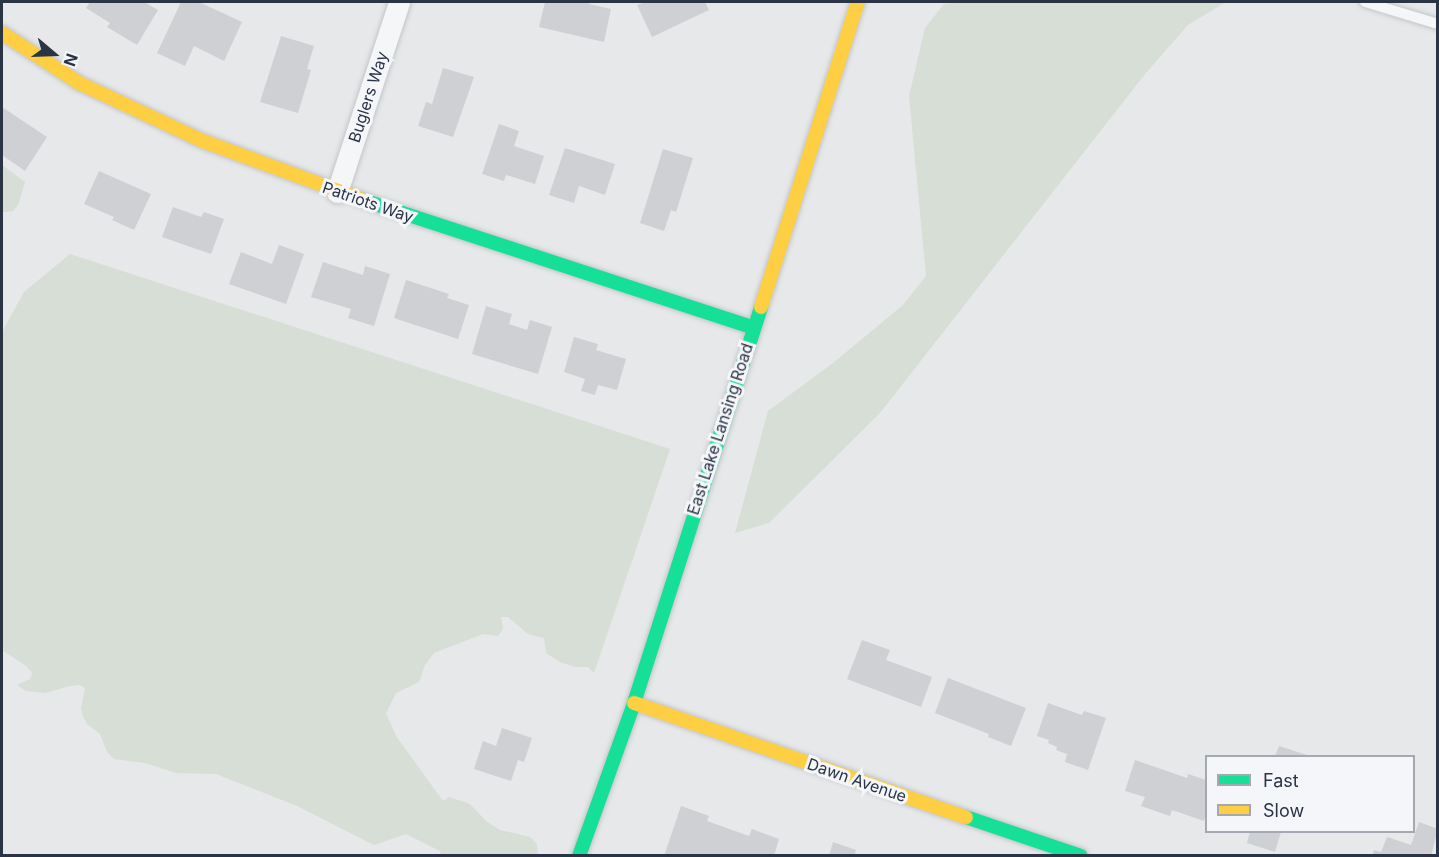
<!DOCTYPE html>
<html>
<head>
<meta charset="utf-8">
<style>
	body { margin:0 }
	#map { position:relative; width:1439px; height:857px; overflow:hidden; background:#e6e8ea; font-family:Inter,sans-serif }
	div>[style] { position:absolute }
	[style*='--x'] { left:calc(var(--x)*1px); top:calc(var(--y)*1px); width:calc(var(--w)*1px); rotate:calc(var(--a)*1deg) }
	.green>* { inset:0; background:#d6ded6 }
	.building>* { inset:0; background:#ced0d3 }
	.roads { filter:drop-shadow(0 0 2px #c4c6c8) drop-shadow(0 0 2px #c4c6c8) }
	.lane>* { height:10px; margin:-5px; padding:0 5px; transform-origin:5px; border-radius:5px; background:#f5f6f7 }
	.street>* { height:21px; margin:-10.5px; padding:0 10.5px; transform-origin:10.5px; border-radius:10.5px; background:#f5f6f7 }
	.fast>* { height:14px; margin:-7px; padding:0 7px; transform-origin:7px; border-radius:7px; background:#16e098 }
	.slow>* { height:14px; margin:-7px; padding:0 7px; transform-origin:7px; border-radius:7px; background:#ffcf43 }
	span { translate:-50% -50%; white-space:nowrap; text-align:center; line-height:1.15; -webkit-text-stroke:6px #f4f6f9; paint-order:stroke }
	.street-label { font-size:16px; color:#2b3445 }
	.frame { position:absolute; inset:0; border:3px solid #2b3445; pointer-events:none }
	.legend { position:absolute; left:1205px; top:755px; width:210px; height:78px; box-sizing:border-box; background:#f4f6f9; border:2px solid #a4a8b1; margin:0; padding:8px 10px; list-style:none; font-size:18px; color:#2b3445 }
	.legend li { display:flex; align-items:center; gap:12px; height:30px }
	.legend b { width:30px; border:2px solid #a4a8b1 }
	.north { position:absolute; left:24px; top:24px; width:60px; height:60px; -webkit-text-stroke:4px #f4f6f9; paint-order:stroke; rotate:109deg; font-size:16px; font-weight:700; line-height:24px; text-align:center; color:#2b3445 }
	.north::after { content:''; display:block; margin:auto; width:21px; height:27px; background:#2b3445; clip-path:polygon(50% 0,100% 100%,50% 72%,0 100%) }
</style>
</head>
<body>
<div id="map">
	<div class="green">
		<i style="clip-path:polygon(963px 2px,1226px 2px,1188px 25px,1145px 74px,880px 413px,769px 523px,735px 533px,768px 411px,833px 363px,903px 305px,926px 276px,909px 96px,925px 28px,944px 4px)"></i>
		<i style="clip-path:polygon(2px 165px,25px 182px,18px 205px,13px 211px,5px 212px,2px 212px)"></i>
		<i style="clip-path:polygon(70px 254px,670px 449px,594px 673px,588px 667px,575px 667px,560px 662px,546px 653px,544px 638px,528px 634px,508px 617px,501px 617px,503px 629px,498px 636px,483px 634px,434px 653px,425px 665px,419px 682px,396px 693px,386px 713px,396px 736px,443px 801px,449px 797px,470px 804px,486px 821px,500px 830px,530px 837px,537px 844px,538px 855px,441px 855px,440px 851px,406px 834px,374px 845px,297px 806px,216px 774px,176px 773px,145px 763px,114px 759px,107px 752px,100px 734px,87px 724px,83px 716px,81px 709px,85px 688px,79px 685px,70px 686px,45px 693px,26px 691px,17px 685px,30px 679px,32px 673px,26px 666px,2px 650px,2px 332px,24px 292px)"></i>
	</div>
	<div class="building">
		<i style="clip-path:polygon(90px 2px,144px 2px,158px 10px,137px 45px,107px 27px,110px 23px,86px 8px)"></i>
		<i style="clip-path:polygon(181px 2px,199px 2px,242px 22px,224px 61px,194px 46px,185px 66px,157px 53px)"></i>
		<i style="clip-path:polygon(545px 2px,590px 2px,589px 4px,611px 9px,604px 42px,539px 27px)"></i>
		<i style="clip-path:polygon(646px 2px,705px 2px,709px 10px,652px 37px,637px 5px)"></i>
		<i style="clip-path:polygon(281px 36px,314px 46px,307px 69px,311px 70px,298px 113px,260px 102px)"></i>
		<i style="clip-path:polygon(443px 68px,474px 77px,453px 137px,418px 126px,426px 102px,432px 104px)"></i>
		<i style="clip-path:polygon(2px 107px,47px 137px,25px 171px,2px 155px)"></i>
		<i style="clip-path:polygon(499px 124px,519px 131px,514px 146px,544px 156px,535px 184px,506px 175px,504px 181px,482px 174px)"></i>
		<i style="clip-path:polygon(565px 148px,615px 164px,605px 195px,579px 186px,574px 203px,549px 195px)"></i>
		<i style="clip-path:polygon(663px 149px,693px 158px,676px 212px,671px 210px,664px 231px,640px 223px)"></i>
		<i style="clip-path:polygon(99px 171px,151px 194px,134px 230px,112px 220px,114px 217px,84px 204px)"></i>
		<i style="clip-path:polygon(173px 207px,201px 217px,204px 212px,224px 219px,211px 254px,162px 237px)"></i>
		<i style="clip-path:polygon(279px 245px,304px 254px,286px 304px,229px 284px,241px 252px,272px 264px)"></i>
		<i style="clip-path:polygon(323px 262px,363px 275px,365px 266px,390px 274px,374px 326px,348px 318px,351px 309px,311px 297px)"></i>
		<i style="clip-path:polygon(406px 280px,449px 294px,447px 298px,469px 305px,458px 339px,394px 318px)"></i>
		<i style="clip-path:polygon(486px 306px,512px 314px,509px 324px,527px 330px,530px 320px,552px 327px,538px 374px,472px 354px)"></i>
		<i style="clip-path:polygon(574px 337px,598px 344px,596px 350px,626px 359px,617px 390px,598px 385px,595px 395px,581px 391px,585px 379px,564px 372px)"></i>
		<i style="clip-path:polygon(862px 640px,890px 650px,886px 660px,932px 677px,921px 707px,847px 679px)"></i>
		<i style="clip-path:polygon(948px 678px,1026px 708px,1011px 746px,988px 737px,989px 734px,935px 713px)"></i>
		<i style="clip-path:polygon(1048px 703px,1082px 715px,1084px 711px,1106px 718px,1088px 770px,1065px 762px,1067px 754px,1056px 750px,1057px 747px,1048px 743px,1049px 740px,1037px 736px)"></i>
		<i style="clip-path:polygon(502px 728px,532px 738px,524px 762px,518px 760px,511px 781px,474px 769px,483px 741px,496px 746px)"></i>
		<i style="clip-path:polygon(1279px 746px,1310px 756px,1275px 756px)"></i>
		<i style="clip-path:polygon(1135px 760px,1187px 778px,1188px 774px,1206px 780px,1206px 813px,1204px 821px,1172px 810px,1170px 816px,1141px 806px,1145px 797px,1125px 791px)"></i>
		<i style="clip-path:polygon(681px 806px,709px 816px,707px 821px,749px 836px,752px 829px,779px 839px,774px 856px,664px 856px)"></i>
		<i style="clip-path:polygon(1419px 822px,1438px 829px,1431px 856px,1372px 856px,1374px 850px,1381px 852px,1387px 837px,1411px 845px)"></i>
		<i style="clip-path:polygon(1250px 832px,1281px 832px,1275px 852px,1247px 843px)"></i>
		<i style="clip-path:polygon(833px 842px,856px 850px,854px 856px,829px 856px)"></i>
	</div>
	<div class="roads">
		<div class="lane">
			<i style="--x:1365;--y:2;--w:76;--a:16.8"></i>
		</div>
		<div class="street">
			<i style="--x:337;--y:192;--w:200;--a:-71.9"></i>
		</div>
		<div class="fast">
			<i style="--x:363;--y:200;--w:409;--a:18.1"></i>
			<i style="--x:966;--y:817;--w:121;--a:18.7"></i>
			<i style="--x:579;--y:856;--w:163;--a:-70.2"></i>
			<i style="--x:634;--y:703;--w:416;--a:-72.2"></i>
		</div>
		<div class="slow">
			<i style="--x:2;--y:33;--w:92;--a:33"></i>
			<i style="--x:79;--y:83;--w:137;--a:25.1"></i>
			<i style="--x:203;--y:141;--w:171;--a:20.2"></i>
			<i style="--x:761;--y:307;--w:320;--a:-72.4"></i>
			<i style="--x:634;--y:703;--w:351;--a:19"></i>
		</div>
	</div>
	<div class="street-label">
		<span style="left:368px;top:97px;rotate:-72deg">Buglers Way</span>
		<span style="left:368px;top:202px;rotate:19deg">Patriots Way</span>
		<span style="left:720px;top:429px;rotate:-72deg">East Lake Lansing Road</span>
		<span style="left:857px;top:780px;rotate:19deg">Dawn Avenue</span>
	</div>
	<div class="frame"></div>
	<ul class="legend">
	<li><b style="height:8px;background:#16e098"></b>Fast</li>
	<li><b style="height:8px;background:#ffcf43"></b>Slow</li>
	</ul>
	<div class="north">N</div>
</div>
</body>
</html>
